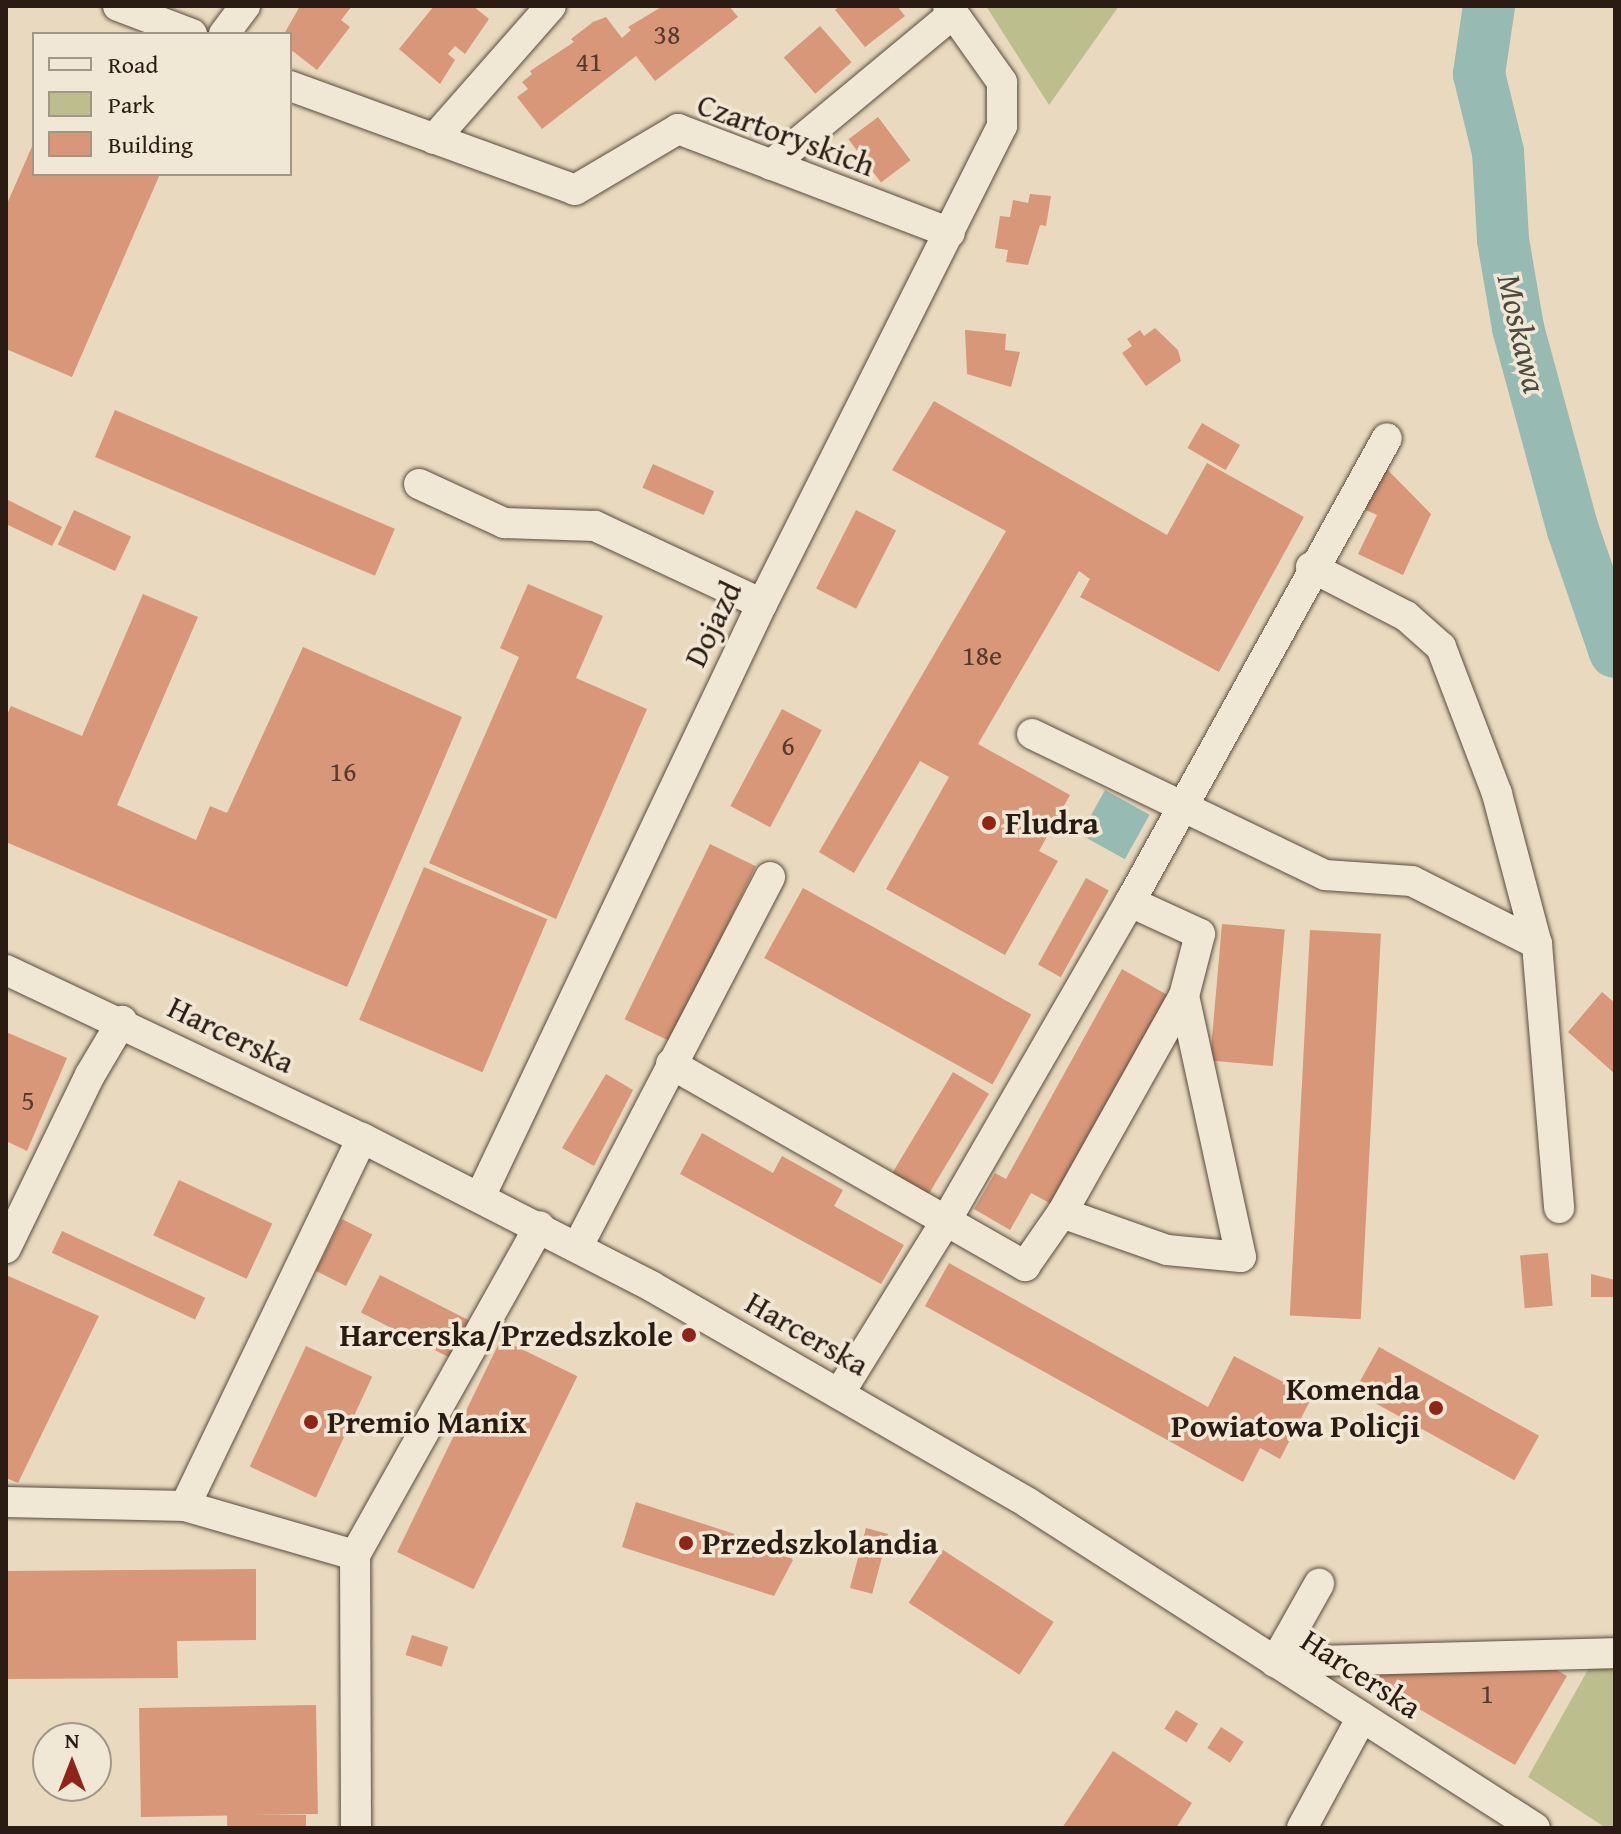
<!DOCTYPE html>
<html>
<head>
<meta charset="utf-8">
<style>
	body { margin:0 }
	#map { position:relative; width:1621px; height:1834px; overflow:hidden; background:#e9dabf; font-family:"Gentium Book Plus",serif }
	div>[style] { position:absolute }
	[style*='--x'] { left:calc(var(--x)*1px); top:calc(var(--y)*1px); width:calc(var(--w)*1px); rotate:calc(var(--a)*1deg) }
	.green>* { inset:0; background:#bcbe8e }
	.water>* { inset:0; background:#97bab3; transform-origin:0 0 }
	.river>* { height:52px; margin:-26px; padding:0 26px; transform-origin:26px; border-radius:26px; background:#97bab3 }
	.building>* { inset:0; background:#d79778; transform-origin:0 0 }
	.roads { filter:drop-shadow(0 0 2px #5a4c3e) drop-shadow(0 0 2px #5a4c3e) }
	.minor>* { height:30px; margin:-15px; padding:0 15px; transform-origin:15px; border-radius:15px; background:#f1e7d5 }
	.dots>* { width:22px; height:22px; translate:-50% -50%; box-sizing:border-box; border:4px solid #f1e7d5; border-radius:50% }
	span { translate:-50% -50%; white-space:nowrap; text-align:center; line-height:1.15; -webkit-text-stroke:7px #f1e7d5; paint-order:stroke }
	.number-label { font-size:28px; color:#563b2c }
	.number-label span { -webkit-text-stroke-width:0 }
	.street-label { font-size:32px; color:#2b1c13 }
	.poi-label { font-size:32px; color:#2b1c13; font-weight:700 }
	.left { translate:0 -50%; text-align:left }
	.right { translate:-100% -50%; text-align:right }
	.water-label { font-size:34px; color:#4b4b43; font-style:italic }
	.frame { position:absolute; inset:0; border:8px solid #2b1c13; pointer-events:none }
	.legend { position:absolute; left:32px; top:32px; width:260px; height:144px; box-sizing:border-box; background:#f1e7d5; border:2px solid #a29687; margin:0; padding:10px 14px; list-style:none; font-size:24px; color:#2b1c13 }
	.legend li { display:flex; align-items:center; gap:16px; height:40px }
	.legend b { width:40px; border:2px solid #a29687 }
	.north { position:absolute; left:32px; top:1722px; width:80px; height:80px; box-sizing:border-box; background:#f1e7d5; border:2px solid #a29687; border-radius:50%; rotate:0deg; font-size:22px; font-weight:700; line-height:32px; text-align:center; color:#2b1c13 }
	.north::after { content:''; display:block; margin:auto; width:28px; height:36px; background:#8f2418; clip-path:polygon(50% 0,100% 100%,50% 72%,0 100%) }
</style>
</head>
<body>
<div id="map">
	<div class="green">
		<i style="clip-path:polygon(986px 6px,1119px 6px,1049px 105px)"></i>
		<i style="clip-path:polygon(1590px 1666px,1615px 1667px,1615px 1828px,1606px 1828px,1528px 1777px)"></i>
	</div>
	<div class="water">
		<i style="left:1105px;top:790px;width:51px;height:51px;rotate:29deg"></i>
	</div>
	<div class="river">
		<i style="--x:1489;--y:6;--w:69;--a:98.4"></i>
		<i style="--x:1479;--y:74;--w:80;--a:76.3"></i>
		<i style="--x:1498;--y:152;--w:88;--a:86.7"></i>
		<i style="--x:1503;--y:240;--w:89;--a:80.3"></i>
		<i style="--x:1518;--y:328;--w:209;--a:74.8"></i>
		<i style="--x:1573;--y:530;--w:129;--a:71"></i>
	</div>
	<div class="building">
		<i style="clip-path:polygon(300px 6px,352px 6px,341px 20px,350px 27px,317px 70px,290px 49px,290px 34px,284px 34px)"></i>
		<i style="clip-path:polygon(434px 6px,473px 6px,489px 19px,465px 54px,455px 46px,448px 54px,455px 60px,440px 84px,399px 49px)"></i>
		<i style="clip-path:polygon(663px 6px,729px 6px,738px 17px,655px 81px,636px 56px,542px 129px,517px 97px,528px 89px,522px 82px,532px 74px,530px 71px,574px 42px,571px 39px,593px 22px,606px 17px,622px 38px,631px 30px,628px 27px)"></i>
		<i style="clip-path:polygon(840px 6px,897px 6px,905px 16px,865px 47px,835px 10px)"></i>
		<i style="left:820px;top:26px;width:48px;height:48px;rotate:49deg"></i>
		<i style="left:878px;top:117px;width:54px;height:37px;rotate:53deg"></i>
		<i style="clip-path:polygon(34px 142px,34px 174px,160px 174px,72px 377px,6px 349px,6px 206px)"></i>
		<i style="clip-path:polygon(1030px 194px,1051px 196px,1046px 226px,1040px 225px,1028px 265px,1006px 262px,1008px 250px,995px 248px,1000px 216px,1010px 217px,1013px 200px,1028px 203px)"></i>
		<i style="clip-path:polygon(1155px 328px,1178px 350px,1181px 361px,1146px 386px,1122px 353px,1132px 346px,1127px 339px,1140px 330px,1144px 336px)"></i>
		<i style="clip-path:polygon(965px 330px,1006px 334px,1005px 350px,1020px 352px,1011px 387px,967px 374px)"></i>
		<i style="clip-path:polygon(934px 401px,1167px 535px,1207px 463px,1304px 517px,1219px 672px,1080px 597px,1090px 579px,1079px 571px,978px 744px,1070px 795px,1039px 851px,1058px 861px,1005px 955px,886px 889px,949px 777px,920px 761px,854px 873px,819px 852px,1006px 531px,892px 470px)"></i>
		<i style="left:115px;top:410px;width:304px;height:51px;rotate:23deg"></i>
		<i style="left:1202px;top:423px;width:44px;height:29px;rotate:30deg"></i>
		<i style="clip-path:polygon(1380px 462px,1431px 514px,1403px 575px,1358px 554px,1377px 515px,1359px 507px)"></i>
		<i style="left:653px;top:464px;width:67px;height:26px;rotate:24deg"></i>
		<i style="clip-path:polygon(6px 499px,62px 527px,52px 546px,6px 524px)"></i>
		<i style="left:74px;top:510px;width:63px;height:38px;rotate:25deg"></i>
		<i style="left:856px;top:510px;width:45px;height:88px;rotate:27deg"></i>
		<i style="clip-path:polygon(528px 584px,603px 616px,576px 678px,647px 709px,556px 919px,429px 863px,519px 657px,500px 648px)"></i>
		<i style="clip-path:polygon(143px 594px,198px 617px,117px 805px,196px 840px,210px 806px,227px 813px,303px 647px,462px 717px,347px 987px,6px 842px,6px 717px,11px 706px,82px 736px)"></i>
		<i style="left:782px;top:709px;width:45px;height:110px;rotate:28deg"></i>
		<i style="left:710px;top:844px;width:51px;height:195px;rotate:26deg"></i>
		<i style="left:424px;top:867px;width:134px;height:166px;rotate:23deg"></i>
		<i style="left:1086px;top:878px;width:26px;height:99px;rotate:29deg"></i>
		<i style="left:803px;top:888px;width:261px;height:80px;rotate:29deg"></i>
		<i style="left:1222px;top:924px;width:63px;height:137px;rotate:5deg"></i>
		<i style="left:1310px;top:930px;width:71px;height:386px;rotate:3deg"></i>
		<i style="clip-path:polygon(1122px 969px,1169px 996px,1053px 1205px,1031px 1193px,1010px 1230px,974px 1209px,995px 1173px,1006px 1179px)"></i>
		<i style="clip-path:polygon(1602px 992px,1615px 1003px,1615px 1074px,1568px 1032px)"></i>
		<i style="clip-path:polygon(6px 1032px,67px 1058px,27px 1151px,6px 1141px)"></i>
		<i style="left:953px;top:1072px;width:42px;height:118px;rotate:31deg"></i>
		<i style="clip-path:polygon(606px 1074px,633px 1090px,594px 1166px,562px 1148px)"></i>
		<i style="clip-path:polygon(702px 1133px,773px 1173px,782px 1156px,843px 1190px,834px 1206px,904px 1245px,881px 1284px,680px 1174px)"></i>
		<i style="left:179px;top:1180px;width:103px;height:61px;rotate:25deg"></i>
		<i style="left:342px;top:1219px;width:34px;height:58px;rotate:27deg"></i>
		<i style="left:62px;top:1231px;width:158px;height:24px;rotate:25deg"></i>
		<i style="left:1548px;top:1253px;width:53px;height:28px;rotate:85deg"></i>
		<i style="clip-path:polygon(949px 1263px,1208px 1407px,1234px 1356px,1312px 1397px,1280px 1459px,1260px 1448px,1243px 1482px,925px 1306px)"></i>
		<i style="clip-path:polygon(1591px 1274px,1615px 1280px,1615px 1297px,1591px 1297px)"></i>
		<i style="clip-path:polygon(6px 1275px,99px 1316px,18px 1483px,6px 1478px)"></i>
		<i style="left:380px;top:1275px;width:103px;height:42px;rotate:27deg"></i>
		<i style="left:501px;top:1339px;width:85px;height:237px;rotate:26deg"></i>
		<i style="left:306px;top:1346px;width:73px;height:133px;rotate:25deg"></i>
		<i style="left:1379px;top:1347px;width:183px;height:51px;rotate:29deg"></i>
		<i style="clip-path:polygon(636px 1502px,750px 1539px,771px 1538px,793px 1560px,774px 1596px,622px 1547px)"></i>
		<i style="left:866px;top:1528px;width:23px;height:62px;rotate:15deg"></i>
		<i style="left:943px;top:1550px;width:132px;height:63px;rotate:33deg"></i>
		<i style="clip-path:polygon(256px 1569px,256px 1640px,177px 1641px,178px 1678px,6px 1679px,6px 1571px)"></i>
		<i style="left:412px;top:1635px;width:38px;height:21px;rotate:18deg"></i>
		<i style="clip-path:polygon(1549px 1666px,1567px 1676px,1515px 1765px,1366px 1678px,1372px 1668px)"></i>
		<i style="left:316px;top:1705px;width:109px;height:177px;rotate:89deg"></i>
		<i style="left:1176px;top:1710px;width:26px;height:22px;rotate:32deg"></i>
		<i style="left:1221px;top:1727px;width:27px;height:25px;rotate:33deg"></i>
		<i style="clip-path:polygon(1113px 1751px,1192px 1803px,1176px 1828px,1062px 1828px)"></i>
		<i style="left:306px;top:1815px;width:13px;height:79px;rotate:90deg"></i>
	</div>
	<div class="roads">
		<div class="minor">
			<i style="--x:118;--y:6;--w:79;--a:20.7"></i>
			<i style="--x:224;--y:34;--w:35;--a:-53"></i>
			<i style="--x:290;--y:86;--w:303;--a:20"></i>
			<i style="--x:575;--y:190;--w:120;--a:-30.6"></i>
			<i style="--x:678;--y:129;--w:291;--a:20.9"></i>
			<i style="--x:434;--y:139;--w:177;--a:-48.7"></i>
			<i style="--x:771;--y:165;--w:236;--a:-39.7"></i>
			<i style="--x:419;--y:484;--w:94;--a:24.6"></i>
			<i style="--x:504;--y:523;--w:91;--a:1.9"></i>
			<i style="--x:595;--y:526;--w:184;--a:25"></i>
			<i style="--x:1311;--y:567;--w:107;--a:27.3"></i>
			<i style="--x:1406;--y:616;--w:47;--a:41.5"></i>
			<i style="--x:1441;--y:647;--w:157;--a:69.1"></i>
			<i style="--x:1497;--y:794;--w:155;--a:75.1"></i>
			<i style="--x:1537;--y:944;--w:265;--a:85.2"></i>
			<i style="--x:1032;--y:734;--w:325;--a:25.7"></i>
			<i style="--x:1325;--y:875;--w:87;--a:3.9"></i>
			<i style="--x:1412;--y:881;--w:140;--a:26.7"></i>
			<i style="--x:6;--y:970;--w:394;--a:25.3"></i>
			<i style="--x:362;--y:1138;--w:325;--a:27.1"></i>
			<i style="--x:651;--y:1286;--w:435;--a:29.9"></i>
			<i style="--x:1028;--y:1503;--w:602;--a:32.66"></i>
			<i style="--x:671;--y:1064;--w:408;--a:29.7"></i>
			<i style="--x:1025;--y:1266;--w:65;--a:-55.1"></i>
			<i style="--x:1062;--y:1213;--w:249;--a:-60.7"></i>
			<i style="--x:480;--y:1197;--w:657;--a:-64.57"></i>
			<i style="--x:762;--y:604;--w:535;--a:-63.34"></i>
			<i style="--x:1002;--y:126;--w:44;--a:-90"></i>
			<i style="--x:1002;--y:82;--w:93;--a:-125.4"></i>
			<i style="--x:1062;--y:1213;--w:111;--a:19.4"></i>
			<i style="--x:1167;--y:1250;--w:74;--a:5.4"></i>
			<i style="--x:1241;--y:1257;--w:267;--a:-102.3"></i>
			<i style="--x:1184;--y:996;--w:64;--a:-75.5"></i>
			<i style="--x:1200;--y:934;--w:77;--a:-155.4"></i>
			<i style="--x:578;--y:1246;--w:416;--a:-62.5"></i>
			<i style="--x:6;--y:1248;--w:192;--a:-64.1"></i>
			<i style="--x:90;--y:1075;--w:63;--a:-59.3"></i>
			<i style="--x:839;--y:1394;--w:200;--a:-58.3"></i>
			<i style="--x:944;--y:1224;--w:372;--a:-60"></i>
			<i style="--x:1130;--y:902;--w:530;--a:-61.02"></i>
			<i style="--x:6;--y:1502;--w:179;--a:1.3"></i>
			<i style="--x:185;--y:1506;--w:177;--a:16.1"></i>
			<i style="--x:185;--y:1506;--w:408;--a:-64.3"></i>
			<i style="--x:1275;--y:1662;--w:340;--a:-1.5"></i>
			<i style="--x:1275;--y:1662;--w:90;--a:-60.6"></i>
			<i style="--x:356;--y:1828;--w:273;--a:-90.2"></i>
			<i style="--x:355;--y:1555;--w:377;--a:-60.7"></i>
			<i style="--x:1302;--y:1828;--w:126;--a:-61.6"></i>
		</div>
	</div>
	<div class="dots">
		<i style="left:989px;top:823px;background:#8f2418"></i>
		<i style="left:689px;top:1335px;background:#8f2418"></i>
		<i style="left:1436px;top:1408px;background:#8f2418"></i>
		<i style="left:311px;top:1422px;background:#8f2418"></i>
		<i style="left:686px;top:1543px;background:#8f2418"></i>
	</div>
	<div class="number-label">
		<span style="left:667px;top:34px">38</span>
		<span style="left:589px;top:61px">41</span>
		<span style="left:982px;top:655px">18e</span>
		<span style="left:788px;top:745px">6</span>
		<span style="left:343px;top:771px">16</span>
		<span style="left:28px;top:1100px">5</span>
		<span style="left:1487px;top:1693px">1</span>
	</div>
	<div class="street-label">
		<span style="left:786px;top:135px;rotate:20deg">Czartoryskich</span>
		<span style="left:713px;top:624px;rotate:-64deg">Dojazd</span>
		<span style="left:231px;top:1035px;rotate:26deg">Harcerska</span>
		<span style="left:807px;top:1334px;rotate:30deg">Harcerska</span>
		<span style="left:1361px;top:1674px;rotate:33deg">Harcerska</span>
	</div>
	<div class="poi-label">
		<span class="left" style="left:1005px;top:823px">Fludra</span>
		<span class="right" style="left:673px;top:1335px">Harcerska/Przedszkole</span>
		<span class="right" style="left:1420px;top:1408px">Komenda<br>Powiatowa Policji</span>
		<span class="left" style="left:327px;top:1422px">Premio Manix</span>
		<span class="left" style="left:702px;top:1543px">Przedszkolandia</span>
	</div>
	<div class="water-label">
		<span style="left:1523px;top:333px;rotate:77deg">Moskawa</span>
	</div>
	<div class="frame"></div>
	<ul class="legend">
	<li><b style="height:10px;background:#f1e7d5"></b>Road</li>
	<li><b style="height:22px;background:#bcbe8e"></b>Park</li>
	<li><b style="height:22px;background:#d79778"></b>Building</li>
	</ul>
	<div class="north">N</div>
</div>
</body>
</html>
